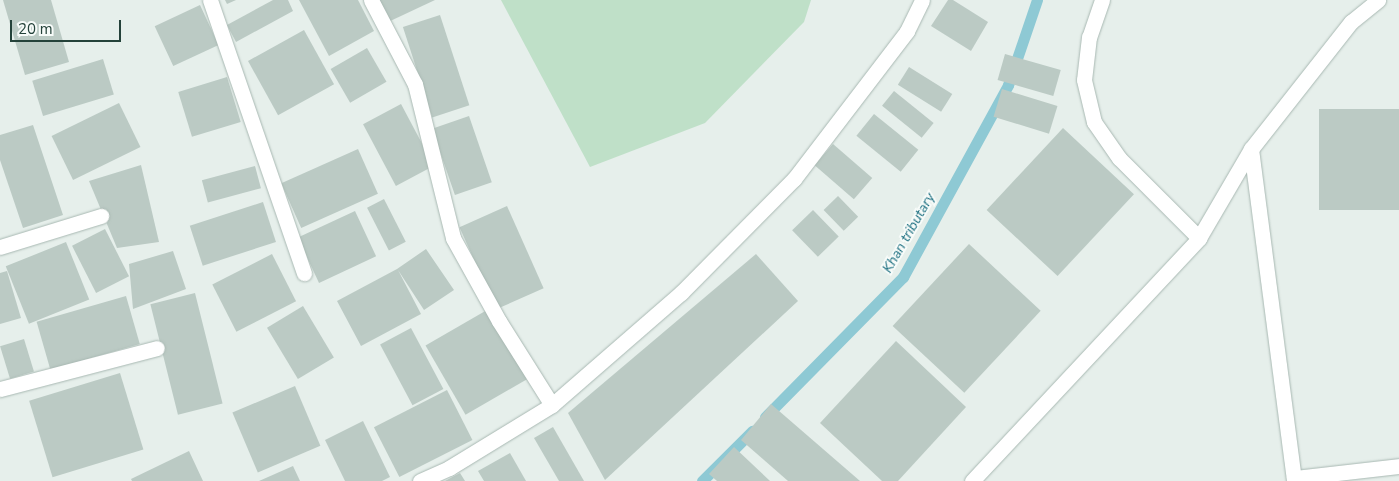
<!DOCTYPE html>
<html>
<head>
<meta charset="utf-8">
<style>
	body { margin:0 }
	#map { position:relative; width:1399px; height:481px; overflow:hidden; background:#e6efeb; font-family:"Nunito Sans",sans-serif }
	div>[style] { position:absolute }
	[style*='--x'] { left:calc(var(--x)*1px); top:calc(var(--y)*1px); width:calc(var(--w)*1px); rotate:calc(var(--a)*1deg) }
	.green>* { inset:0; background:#bfe0c8 }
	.stream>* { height:11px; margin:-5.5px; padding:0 5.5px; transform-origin:5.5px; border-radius:5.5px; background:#8ec9d4 }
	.building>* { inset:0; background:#bbcac4; transform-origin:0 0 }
	.roads { filter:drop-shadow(0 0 1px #a8b8b2) drop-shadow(0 0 1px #a8b8b2) }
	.minor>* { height:15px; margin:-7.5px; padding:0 7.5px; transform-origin:7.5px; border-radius:7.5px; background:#fff }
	span { translate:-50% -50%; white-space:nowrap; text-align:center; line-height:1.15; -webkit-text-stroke:4px #f7fbf9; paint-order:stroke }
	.water-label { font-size:14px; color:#1c6f80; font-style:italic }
	.scale { position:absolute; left:10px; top:20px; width:111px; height:22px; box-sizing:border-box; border:2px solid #24423a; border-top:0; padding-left:6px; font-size:15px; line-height:18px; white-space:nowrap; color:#24423a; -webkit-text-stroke:4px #f7fbf9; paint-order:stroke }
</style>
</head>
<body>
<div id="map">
	<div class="green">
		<i style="clip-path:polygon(501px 0,811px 0,804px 22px,705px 123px,590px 167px)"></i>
	</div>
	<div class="stream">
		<i style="--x:765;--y:417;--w:197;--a:-45.4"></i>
		<i style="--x:903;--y:277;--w:219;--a:-61.3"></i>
		<i style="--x:1008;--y:85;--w:90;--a:-71.2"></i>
		<i style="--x:702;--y:481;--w:71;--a:-45"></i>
	</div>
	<div class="building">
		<i style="clip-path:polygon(3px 0,51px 0,69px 62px,25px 75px)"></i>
		<i style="clip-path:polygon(225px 0,236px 0,227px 4px)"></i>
		<i style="clip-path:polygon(273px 0,288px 0,293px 11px,236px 42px,227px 25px)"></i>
		<i style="clip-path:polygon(299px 0,358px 0,374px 31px,329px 56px)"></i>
		<i style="clip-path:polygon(376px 0,435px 0,386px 23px)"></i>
		<i style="clip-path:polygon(948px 0,953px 0,988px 22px,971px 51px,931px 26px)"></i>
		<i style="left:200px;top:5px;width:44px;height:50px;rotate:65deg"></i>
		<i style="left:440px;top:15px;width:95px;height:39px;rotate:72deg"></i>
		<i style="left:304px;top:30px;width:62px;height:64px;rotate:61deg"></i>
		<i style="left:367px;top:48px;width:39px;height:42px;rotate:60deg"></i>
		<i style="left:1005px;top:54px;width:58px;height:27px;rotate:16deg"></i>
		<i style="left:103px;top:59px;width:37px;height:74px;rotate:73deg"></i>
		<i style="left:909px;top:67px;width:51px;height:21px;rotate:32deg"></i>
		<i style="left:227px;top:77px;width:47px;height:51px;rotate:73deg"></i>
		<i style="left:1002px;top:89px;width:58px;height:29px;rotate:17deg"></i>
		<i style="left:894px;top:91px;width:51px;height:19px;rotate:39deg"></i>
		<i style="left:119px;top:103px;width:49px;height:75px;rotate:64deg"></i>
		<i style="left:401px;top:104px;width:70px;height:43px;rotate:62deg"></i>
		<i style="left:1399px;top:109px;width:101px;height:80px;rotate:90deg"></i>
		<i style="left:874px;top:114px;width:57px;height:28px;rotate:39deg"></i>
		<i style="left:469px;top:116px;width:70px;height:39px;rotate:71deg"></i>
		<i style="clip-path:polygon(33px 125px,63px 215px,23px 228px,0 160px,0 135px)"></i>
		<i style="left:1063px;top:128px;width:97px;height:112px;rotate:43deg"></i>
		<i style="left:833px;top:144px;width:52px;height:28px;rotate:41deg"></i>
		<i style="left:358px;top:149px;width:49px;height:84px;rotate:66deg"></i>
		<i style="clip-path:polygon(141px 165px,159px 242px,117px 248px,89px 181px)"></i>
		<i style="left:255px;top:166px;width:23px;height:55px;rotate:75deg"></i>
		<i style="left:838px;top:196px;width:29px;height:20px;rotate:46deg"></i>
		<i style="left:384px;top:199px;width:48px;height:19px;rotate:63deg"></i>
		<i style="left:263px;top:202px;width:42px;height:77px;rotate:72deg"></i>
		<i style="left:507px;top:206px;width:90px;height:52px;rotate:66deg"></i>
		<i style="left:813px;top:210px;width:37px;height:29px;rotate:46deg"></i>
		<i style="left:355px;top:211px;width:50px;height:63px;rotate:65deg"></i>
		<i style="left:105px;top:229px;width:53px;height:37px;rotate:63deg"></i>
		<i style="left:66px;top:242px;width:62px;height:65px;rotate:68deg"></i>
		<i style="left:969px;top:244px;width:98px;height:112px;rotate:43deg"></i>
		<i style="clip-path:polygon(426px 249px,454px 290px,424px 310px,398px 270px,421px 314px,361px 346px,337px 301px,397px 269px)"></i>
		<i style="clip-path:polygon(173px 251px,186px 289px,133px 309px,129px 264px)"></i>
		<i style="left:272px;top:254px;width:53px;height:67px;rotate:63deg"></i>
		<i style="clip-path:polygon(756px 254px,798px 301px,605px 480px,568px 413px)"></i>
		<i style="clip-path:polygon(7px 271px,21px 318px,0 324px,0 273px)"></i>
		<i style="left:195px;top:293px;width:114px;height:46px;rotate:76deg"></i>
		<i style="left:126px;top:296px;width:50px;height:93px;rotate:74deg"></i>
		<i style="left:303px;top:306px;width:60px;height:42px;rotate:59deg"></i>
		<i style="left:487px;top:310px;width:80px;height:71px;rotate:60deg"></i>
		<i style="left:411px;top:328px;width:69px;height:35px;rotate:62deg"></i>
		<i style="left:24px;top:339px;width:34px;height:25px;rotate:73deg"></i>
		<i style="clip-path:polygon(896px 341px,966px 407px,898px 481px,882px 481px,820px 423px)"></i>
		<i style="left:120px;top:373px;width:80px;height:95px;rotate:73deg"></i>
		<i style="left:295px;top:386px;width:65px;height:68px;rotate:67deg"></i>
		<i style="left:447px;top:390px;width:56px;height:82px;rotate:63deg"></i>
		<i style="clip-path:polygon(771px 404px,860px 481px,788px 481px,741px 440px)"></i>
		<i style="clip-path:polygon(363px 421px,390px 477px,382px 481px,345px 481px,325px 440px)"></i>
		<i style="clip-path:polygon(553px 427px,584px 481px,559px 481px,534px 438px)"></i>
		<i style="clip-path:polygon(734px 447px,770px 481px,717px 481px,709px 474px)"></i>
		<i style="clip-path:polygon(189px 451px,203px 481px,132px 481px,131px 479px)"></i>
		<i style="clip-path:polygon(510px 453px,526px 481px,484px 481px,478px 471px)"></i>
		<i style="clip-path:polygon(293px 466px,300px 481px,259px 481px)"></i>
		<i style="clip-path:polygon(460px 473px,465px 481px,445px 481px)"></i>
	</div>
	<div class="roads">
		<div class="minor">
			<i style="--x:210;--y:0;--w:289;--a:71"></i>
			<i style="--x:371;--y:0;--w:95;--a:62.4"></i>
			<i style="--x:415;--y:84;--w:159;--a:76.1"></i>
			<i style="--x:453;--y:238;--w:95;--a:61"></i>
			<i style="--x:499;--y:321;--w:99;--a:57.8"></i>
			<i style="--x:1102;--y:0;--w:39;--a:109"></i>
			<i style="--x:1089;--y:37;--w:43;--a:96.6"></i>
			<i style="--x:1084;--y:80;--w:43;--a:76.6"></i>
			<i style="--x:1094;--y:122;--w:44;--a:55.2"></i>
			<i style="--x:1119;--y:158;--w:113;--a:45"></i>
			<i style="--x:1251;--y:149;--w:335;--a:82.6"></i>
			<i style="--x:0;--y:247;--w:106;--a:-17.1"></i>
			<i style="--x:0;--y:389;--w:162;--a:-14.6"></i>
			<i style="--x:1294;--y:478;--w:106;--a:-6.5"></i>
			<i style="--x:420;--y:481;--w:32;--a:-24"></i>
			<i style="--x:449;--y:468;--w:121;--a:-31.5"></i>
			<i style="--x:552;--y:405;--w:171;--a:-41"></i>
			<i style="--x:681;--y:293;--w:161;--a:-45.3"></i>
			<i style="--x:794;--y:179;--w:186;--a:-52.6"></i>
			<i style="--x:907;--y:31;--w:34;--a:-64"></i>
			<i style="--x:972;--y:481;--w:333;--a:-46.9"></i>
			<i style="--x:1199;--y:238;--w:103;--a:-59.7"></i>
			<i style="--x:1251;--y:149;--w:162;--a:-51.8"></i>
			<i style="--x:1351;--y:22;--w:35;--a:-39"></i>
		</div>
	</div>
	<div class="water-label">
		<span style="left:909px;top:233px;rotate:-60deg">Khan tributary</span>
	</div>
	<div class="scale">20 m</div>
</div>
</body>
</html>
